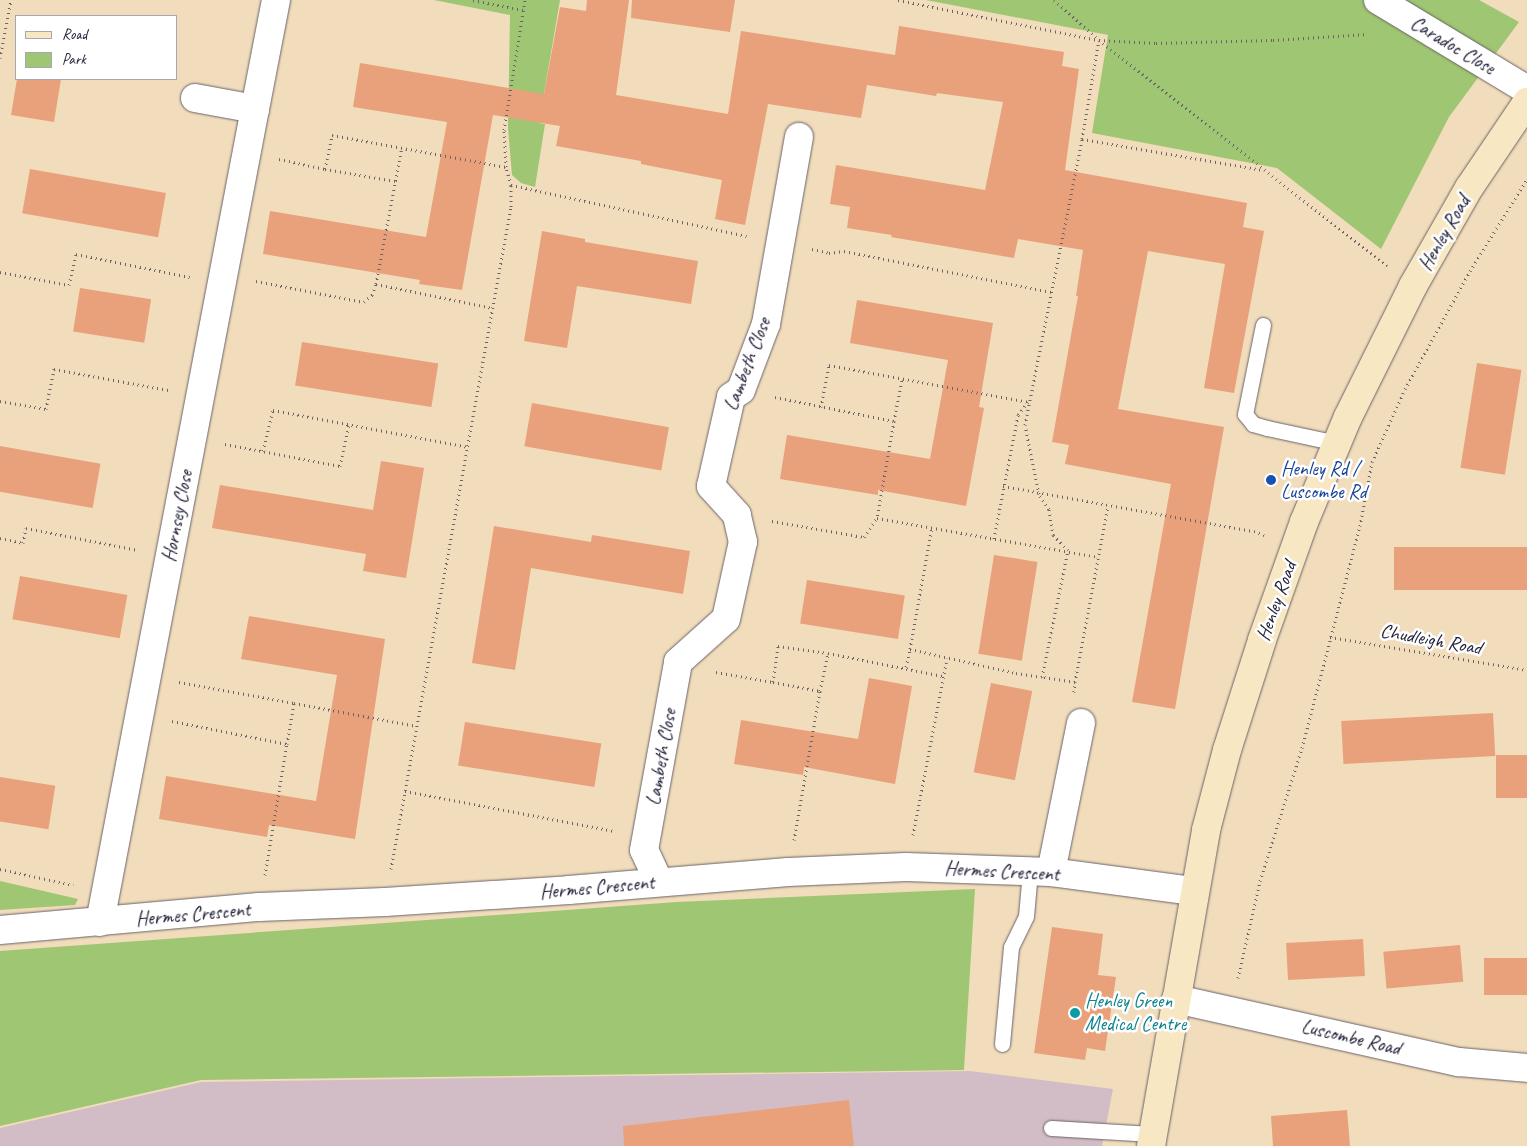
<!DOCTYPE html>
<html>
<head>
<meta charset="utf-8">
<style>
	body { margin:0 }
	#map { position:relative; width:1527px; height:1146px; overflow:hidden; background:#f1dcbc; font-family:Caveat,sans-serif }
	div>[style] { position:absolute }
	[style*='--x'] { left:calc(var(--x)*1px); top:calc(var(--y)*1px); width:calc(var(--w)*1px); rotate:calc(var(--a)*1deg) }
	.industrial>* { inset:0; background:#d2bdc7 }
	.green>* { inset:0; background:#9fc672 }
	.building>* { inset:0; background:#e8a17a; transform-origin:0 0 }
	.path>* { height:3px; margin-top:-1.5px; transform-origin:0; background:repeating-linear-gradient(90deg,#6a6368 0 1px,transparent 0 5px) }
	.roads { filter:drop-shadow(0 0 1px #6a6368) drop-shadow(0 0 1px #6a6368) }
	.lane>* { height:15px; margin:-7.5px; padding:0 7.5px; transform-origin:7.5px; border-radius:7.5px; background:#fff }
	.street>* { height:28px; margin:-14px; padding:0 14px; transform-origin:14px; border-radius:14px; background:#fff }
	.secondary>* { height:28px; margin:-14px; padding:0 14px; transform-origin:14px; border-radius:14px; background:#f7e8c3 }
	.dots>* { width:14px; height:14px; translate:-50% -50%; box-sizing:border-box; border:2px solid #fff; border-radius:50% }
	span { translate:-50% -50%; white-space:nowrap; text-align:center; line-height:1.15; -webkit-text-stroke:5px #fff; paint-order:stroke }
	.street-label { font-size:20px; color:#22223b }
	.transit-label { font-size:20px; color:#164399 }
	.left { translate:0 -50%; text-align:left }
	.culture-label { font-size:20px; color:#0d838f }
	.legend { position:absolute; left:15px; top:15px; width:162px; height:65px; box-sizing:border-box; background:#fff; border:1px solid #a7a7b1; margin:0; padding:6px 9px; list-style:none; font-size:15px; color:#22223b }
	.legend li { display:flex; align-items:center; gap:10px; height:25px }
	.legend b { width:25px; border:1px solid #a7a7b1 }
</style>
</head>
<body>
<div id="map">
	<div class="industrial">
		<i style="clip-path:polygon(970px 1071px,1113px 1089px,1102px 1146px,0 1146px,0 1128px,201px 1082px)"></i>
	</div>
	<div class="green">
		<i style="clip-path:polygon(434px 0,560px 0,539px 123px,545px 124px,535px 187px,521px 183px,512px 175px,508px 128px,510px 15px)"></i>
		<i style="clip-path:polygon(926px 0,1479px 0,1519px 22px,1449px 117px,1381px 249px,1277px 168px,1092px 133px,1108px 35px)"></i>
		<i style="clip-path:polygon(0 881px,78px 899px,75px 905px,0 910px)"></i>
		<i style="clip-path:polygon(975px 889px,964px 1070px,201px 1080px,0 1126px,0 951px,677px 902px)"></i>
	</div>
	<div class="building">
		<i style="clip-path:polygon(587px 0,629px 0,616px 95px,728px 114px,741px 31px,895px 55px,899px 26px,1064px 52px,1062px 66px,1079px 69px,1065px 170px,1247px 203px,1243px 227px,1264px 231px,1234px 393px,1204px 388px,1225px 264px,1148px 251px,1118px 409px,1224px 427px,1175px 709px,1132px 702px,1171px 484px,1065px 464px,1069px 445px,1052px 442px,1078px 296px,1076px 296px,1083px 250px,1018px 239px,1014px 258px,891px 237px,892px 235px,847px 228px,850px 207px,830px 204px,836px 165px,985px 190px,1003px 102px,937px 93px,936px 96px,867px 85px,861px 118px,768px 104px,745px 225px,715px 219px,722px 180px,641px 164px,641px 161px,556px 146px,560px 126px,493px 115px,462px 290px,419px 284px,420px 280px,263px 254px,270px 211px,426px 237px,447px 122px,353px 107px,360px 63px,544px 94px,560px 7px,586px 11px)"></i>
		<i style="clip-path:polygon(632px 0,735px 0,730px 32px,631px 18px)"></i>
		<i style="clip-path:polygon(17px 79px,61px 79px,54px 122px,11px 115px)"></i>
		<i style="left:30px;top:169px;width:138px;height:45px;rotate:10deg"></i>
		<i style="clip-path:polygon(542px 231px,585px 239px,585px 242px,698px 261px,691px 304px,577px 286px,567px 348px,524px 341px)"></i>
		<i style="left:80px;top:288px;width:72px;height:44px;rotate:9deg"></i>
		<i style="clip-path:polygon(857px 300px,993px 323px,979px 407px,984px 408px,966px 506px,878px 490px,878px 495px,780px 479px,787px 435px,930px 459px,948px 360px,850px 343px)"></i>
		<i style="left:302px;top:342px;width:138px;height:44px;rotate:9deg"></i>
		<i style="left:1477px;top:363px;width:45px;height:106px;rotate:9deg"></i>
		<i style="left:532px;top:403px;width:139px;height:44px;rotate:10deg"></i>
		<i style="left:0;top:446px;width:102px;height:45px;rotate:10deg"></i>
		<i style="clip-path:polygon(381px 461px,424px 468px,406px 578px,363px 571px,366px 554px,212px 528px,220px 485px,373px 510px)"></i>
		<i style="clip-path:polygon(494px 526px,591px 542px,592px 535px,690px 551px,683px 594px,531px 568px,515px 670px,472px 663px)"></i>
		<i style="left:1527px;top:547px;width:43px;height:133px;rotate:90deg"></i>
		<i style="left:994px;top:555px;width:44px;height:100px;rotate:9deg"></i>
		<i style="left:20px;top:576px;width:109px;height:44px;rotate:10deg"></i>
		<i style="left:807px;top:580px;width:99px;height:44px;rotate:9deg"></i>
		<i style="clip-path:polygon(249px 616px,385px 639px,355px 839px,269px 825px,267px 837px,159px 819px,166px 776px,316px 801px,337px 675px,241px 659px)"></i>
		<i style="clip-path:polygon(869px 678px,912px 686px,895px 784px,804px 767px,803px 775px,734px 764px,741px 720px,858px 739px)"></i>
		<i style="left:991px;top:683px;width:42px;height:91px;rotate:11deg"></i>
		<i style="left:1493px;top:713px;width:43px;height:152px;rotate:87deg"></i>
		<i style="left:465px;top:722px;width:138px;height:44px;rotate:9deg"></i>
		<i style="left:1527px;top:755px;width:43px;height:31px;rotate:90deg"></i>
		<i style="left:0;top:777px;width:56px;height:44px;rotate:9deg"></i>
		<i style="clip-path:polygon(1052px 927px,1103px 934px,1098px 975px,1116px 977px,1105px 1051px,1087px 1048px,1085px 1060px,1034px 1053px)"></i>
		<i style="left:1363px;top:939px;width:37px;height:77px;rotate:87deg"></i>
		<i style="left:1460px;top:945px;width:37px;height:77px;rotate:85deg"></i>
		<i style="left:1527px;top:958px;width:37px;height:43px;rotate:90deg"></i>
		<i style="clip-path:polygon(849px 1100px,854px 1146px,624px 1146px,623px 1126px)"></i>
		<i style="clip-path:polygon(1347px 1110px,1350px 1146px,1273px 1146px,1271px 1116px)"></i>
	</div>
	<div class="path">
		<i style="--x:473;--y:0;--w:51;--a:11.3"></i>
		<i style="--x:898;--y:0;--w:205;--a:11.3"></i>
		<i style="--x:1099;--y:40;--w:366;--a:38.1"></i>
		<i style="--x:1054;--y:0;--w:60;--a:41.6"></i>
		<i style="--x:1099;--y:40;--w:57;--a:3"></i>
		<i style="--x:1156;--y:43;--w:117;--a:-1.5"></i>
		<i style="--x:1273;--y:40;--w:95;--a:-3.6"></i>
		<i style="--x:0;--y:58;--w:59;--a:-79.3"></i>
		<i style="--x:1082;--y:139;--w:185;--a:9.7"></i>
		<i style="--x:279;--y:159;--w:47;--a:12.3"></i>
		<i style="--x:325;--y:169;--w:35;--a:-78"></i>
		<i style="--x:332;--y:135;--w:177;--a:10.4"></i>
		<i style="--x:325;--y:169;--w:71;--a:9.7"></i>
		<i style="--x:511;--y:185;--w:241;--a:12.2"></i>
		<i style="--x:812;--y:249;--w:17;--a:13"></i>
		<i style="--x:829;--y:253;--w:15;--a:-8"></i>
		<i style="--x:844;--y:251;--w:211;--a:11.2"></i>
		<i style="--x:0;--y:272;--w:70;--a:10.7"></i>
		<i style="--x:69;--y:285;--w:32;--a:-77"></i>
		<i style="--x:76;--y:254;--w:116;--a:11.4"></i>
		<i style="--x:256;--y:281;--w:110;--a:11"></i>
		<i style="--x:364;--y:302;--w:11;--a:-41"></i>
		<i style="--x:372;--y:295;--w:12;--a:-70"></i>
		<i style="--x:376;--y:284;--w:119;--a:11.6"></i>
		<i style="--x:376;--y:284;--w:139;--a:-79.3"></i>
		<i style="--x:775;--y:397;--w:121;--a:11.4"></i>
		<i style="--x:894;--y:421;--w:98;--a:99.9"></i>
		<i style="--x:877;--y:518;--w:224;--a:10"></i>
		<i style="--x:0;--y:401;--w:47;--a:9.9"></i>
		<i style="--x:46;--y:409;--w:41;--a:-78.7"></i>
		<i style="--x:54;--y:369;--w:116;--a:10.4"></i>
		<i style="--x:821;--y:407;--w:43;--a:-79.2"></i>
		<i style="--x:829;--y:365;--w:202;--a:10.5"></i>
		<i style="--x:1028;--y:402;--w:16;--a:128"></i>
		<i style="--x:1018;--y:415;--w:126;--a:101"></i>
		<i style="--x:894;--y:421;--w:42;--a:-79"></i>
		<i style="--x:225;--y:444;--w:117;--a:10.8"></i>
		<i style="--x:340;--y:466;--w:43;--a:-77.9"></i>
		<i style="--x:263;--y:451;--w:42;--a:-76.3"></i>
		<i style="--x:273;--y:410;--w:199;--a:10.7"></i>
		<i style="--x:1003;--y:486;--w:255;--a:10.2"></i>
		<i style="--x:1254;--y:531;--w:11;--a:22"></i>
		<i style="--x:772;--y:521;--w:93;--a:9.9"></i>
		<i style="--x:864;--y:537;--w:23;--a:-56"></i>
		<i style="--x:0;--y:538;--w:24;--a:12"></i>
		<i style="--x:23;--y:543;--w:15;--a:-79"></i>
		<i style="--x:26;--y:528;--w:114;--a:11.1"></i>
		<i style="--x:1330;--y:637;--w:200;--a:9.5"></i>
		<i style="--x:910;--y:649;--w:124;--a:-79.8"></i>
		<i style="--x:906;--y:667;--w:18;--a:-77"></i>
		<i style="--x:910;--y:649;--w:109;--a:12.8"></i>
		<i style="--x:1016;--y:673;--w:26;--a:9"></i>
		<i style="--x:716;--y:672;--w:58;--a:10"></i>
		<i style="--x:773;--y:682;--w:36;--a:-82"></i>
		<i style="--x:778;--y:646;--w:50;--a:8"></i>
		<i style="--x:828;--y:653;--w:117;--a:11.3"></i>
		<i style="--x:179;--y:682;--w:117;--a:10.3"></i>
		<i style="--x:773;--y:682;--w:48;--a:10.8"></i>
		<i style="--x:820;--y:691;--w:39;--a:-78"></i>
		<i style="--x:1075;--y:682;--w:179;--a:-79.4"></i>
		<i style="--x:1074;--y:692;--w:10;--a:-84"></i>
		<i style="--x:1075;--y:682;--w:33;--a:-171"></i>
		<i style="--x:1042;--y:677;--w:130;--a:-78.4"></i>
		<i style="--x:1068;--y:550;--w:21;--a:-135"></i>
		<i style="--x:1053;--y:535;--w:26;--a:-99"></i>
		<i style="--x:1049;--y:509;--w:18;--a:-124"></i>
		<i style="--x:1039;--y:494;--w:70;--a:-101.5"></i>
		<i style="--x:1025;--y:425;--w:292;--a:-78.7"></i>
		<i style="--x:1082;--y:139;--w:100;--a:-80.3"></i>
		<i style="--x:172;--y:721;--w:117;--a:11.3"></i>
		<i style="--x:287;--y:744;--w:42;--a:-80.3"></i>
		<i style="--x:294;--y:703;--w:125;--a:10.6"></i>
		<i style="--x:405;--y:791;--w:213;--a:10.8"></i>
		<i style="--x:913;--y:835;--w:180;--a:-79.1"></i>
		<i style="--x:794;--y:840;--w:151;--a:-80.1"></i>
		<i style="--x:0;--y:869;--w:75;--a:12.4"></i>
		<i style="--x:391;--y:869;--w:673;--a:-79.73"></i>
		<i style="--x:511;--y:207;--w:22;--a:-90"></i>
		<i style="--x:511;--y:185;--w:19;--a:-106"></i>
		<i style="--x:506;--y:167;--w:37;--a:-93"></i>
		<i style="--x:504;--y:130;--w:132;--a:-80.8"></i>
		<i style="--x:265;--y:875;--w:133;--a:-80.5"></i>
		<i style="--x:1238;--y:978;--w:99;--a:-77.2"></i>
		<i style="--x:1260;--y:881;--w:139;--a:-72.5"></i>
		<i style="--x:1302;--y:748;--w:229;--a:-75.4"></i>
		<i style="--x:1360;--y:526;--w:65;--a:-79.4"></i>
		<i style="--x:1372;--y:462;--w:80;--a:-65.7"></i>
		<i style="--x:1405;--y:389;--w:135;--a:-61.2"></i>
		<i style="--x:1470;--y:271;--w:108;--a:-58.2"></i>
	</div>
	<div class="roads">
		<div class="lane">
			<i style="--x:1263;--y:325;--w:91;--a:101.4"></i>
			<i style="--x:1245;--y:414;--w:13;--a:51"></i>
			<i style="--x:1253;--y:424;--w:15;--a:16"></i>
			<i style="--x:1267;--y:428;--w:72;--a:12.1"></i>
			<i style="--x:1002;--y:1044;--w:97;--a:-84.7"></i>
			<i style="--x:1011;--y:947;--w:34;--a:-64"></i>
			<i style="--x:1026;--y:916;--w:45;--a:-84.9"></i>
			<i style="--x:1051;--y:1128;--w:102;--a:3.4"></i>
		</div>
		<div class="street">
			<i style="--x:1378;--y:0;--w:174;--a:31.1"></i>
			<i style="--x:255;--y:109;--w:111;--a:-79.1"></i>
			<i style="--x:1051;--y:872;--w:152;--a:-78.6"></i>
			<i style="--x:659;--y:882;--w:35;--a:-115"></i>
			<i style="--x:644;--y:850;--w:191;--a:-79.7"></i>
			<i style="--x:678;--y:662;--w:64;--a:-41.9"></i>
			<i style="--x:726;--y:619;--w:79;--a:-77.6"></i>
			<i style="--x:743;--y:542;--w:28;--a:-103"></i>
			<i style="--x:737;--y:515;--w:39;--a:-132"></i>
			<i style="--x:711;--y:486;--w:91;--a:-77.3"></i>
			<i style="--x:731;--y:397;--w:12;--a:-35"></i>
			<i style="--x:741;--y:390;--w:71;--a:-69.3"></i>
			<i style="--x:766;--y:324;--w:190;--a:-80"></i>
			<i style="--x:100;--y:922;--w:828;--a:-79.21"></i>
			<i style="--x:255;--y:109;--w:61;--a:-169.6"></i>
			<i style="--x:0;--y:930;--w:260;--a:-5.1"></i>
			<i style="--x:259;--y:907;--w:126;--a:-2.3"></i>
			<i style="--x:385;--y:902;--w:184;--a:-3.7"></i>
			<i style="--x:569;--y:890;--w:220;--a:-4.7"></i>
			<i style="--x:788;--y:872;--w:118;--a:-2.4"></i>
			<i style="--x:906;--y:867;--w:145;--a:2"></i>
			<i style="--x:1051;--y:872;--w:144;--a:7.6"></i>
			<i style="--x:1176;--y:999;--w:290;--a:12.6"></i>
			<i style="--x:1459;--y:1062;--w:68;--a:5"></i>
		</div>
		<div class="secondary">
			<i style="--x:1151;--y:1146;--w:321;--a:-80.1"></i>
			<i style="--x:1206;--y:830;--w:83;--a:-75.3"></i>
			<i style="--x:1227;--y:750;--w:115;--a:-72.3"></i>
			<i style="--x:1262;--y:640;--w:125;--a:-70.4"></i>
			<i style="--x:1304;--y:522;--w:114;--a:-67.3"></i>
			<i style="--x:1348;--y:417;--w:146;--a:-63.6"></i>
			<i style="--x:1413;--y:286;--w:113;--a:-60.3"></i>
			<i style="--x:1469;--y:188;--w:104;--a:-56"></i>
		</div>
	</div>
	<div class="dots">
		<i style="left:1271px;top:480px;background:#1a4fb4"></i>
		<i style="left:1075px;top:1013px;background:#0f9aa8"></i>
	</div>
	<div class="street-label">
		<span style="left:1453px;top:45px;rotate:31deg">Caradoc Close</span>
		<span style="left:1444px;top:233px;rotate:-60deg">Henley Road</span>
		<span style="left:747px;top:364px;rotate:-69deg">Lambeth Close</span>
		<span style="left:177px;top:516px;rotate:-79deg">Hornsey Close</span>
		<span style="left:1276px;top:601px;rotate:-70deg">Henley Road</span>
		<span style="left:1431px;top:639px;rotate:10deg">Chudleigh Road</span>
		<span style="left:661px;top:757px;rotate:-80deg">Lambeth Close</span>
		<span style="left:1002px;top:871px;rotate:3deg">Hermes Crescent</span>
		<span style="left:597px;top:887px;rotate:-5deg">Hermes Crescent</span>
		<span style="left:193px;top:914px;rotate:-5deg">Hermes Crescent</span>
		<span style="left:1351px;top:1037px;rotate:13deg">Luscombe Road</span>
	</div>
	<div class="transit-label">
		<span class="left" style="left:1281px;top:480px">Henley Rd /<br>Luscombe Rd</span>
	</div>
	<div class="culture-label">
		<span class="left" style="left:1085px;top:1012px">Henley Green<br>Medical Centre</span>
	</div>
	<ul class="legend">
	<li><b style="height:6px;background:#f7e8c3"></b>Road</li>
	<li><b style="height:14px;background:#9fc672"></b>Park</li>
	</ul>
</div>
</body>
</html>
